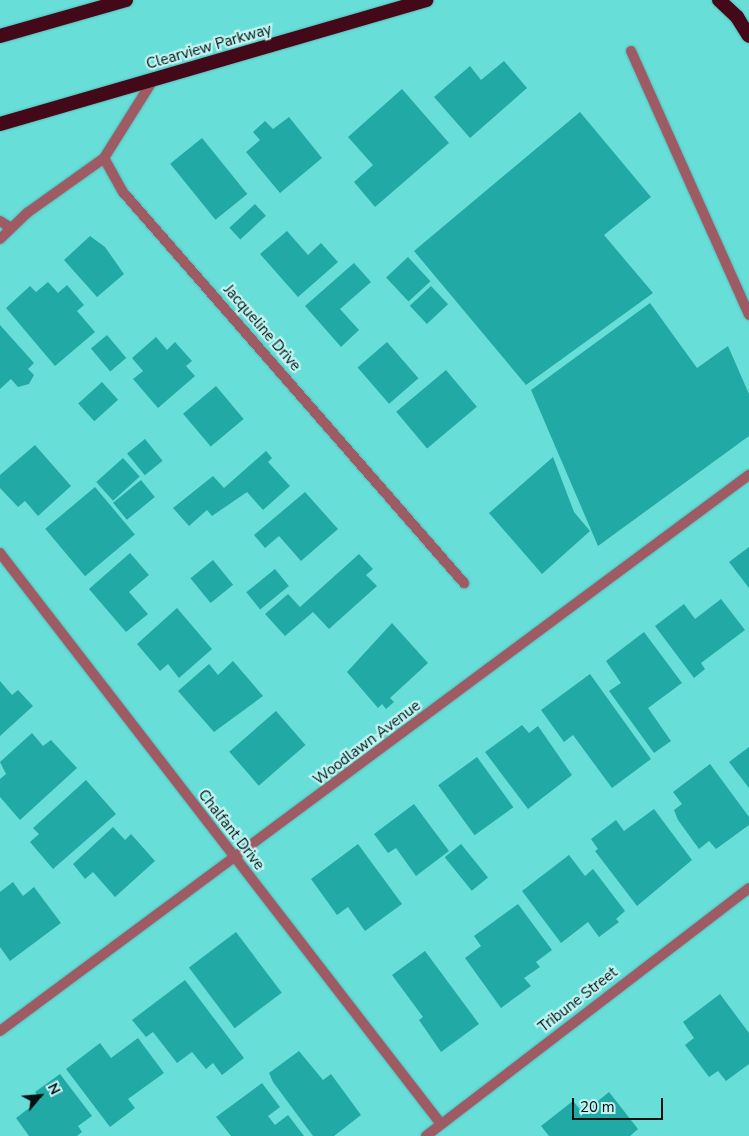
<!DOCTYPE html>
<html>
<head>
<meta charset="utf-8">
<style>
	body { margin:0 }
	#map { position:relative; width:749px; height:1136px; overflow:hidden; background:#68ded9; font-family:"Nunito Sans",sans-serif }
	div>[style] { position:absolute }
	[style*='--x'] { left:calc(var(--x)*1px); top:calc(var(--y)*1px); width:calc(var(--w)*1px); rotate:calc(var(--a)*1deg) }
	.building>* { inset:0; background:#21a9a5; transform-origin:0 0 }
	.roads { filter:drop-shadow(0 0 1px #55b9b5) drop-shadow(0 0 1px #55b9b5) }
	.service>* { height:10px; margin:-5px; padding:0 5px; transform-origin:5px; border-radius:5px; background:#9e5b64 }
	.minor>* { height:10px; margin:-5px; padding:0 5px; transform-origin:5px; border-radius:5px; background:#9e5b64 }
	.trunk>* { height:14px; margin:-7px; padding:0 7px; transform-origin:7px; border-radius:7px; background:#440918 }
	span { translate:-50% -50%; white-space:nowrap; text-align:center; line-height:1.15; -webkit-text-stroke:4.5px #c0f4f1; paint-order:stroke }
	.street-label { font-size:15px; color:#001212 }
	.north { position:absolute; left:15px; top:1071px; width:50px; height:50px; -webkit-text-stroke:4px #c0f4f1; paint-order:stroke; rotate:63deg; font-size:14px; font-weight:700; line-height:20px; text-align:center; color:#001212 }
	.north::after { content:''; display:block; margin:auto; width:18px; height:22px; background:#001212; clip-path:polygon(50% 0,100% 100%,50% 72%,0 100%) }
	.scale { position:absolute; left:572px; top:1098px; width:91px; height:22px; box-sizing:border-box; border:2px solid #001212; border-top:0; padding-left:6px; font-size:15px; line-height:18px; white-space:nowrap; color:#001212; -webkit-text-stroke:4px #c0f4f1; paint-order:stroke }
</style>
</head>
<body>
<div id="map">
	<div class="building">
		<i style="clip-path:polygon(504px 61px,527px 88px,470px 138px,434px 97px,470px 66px,481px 80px)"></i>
		<i style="clip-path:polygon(402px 89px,449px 143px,375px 207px,354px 182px,373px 165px,348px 137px)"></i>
		<i style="clip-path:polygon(580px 112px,651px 197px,604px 235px,653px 293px,526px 385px,414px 251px)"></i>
		<i style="clip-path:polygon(289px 117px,322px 158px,280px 193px,246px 152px,260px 140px,253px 132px,265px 121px,273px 129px)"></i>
		<i style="left:202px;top:138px;width:72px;height:41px;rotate:51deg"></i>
		<i style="left:255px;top:204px;width:16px;height:35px;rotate:47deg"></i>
		<i style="clip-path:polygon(287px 231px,308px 255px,321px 243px,338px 262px,298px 297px,260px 254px)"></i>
		<i style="clip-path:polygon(90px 236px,105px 247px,124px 274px,97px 297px,64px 260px)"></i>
		<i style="left:408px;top:257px;width:33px;height:30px;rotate:47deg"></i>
		<i style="clip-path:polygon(354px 263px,371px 282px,340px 309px,359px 330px,341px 347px,305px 306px)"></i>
		<i style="clip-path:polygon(48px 282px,58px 293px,67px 285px,84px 305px,77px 311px,95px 332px,55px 366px,6px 308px,30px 286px,36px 292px)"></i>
		<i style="left:431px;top:286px;width:25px;height:29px;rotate:47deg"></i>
		<i style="clip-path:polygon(650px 303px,697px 368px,728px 346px,749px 394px,749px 436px,598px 546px,531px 390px)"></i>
		<i style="clip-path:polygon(0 325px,34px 363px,28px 369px,34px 375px,29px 384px,18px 387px,11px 379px,0 389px)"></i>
		<i style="left:107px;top:335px;width:30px;height:21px;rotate:50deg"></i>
		<i style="clip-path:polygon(156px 337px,167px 350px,175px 342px,192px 361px,186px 366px,195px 376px,158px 408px,133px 379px,143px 371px,132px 358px)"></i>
		<i style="left:387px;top:342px;width:48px;height:39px;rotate:49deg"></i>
		<i style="left:446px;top:370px;width:48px;height:65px;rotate:50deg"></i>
		<i style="left:102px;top:382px;width:24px;height:32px;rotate:48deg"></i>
		<i style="left:216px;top:386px;width:43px;height:43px;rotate:50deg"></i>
		<i style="left:145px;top:439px;width:28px;height:23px;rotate:51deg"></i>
		<i style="clip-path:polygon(35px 445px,71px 486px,38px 516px,25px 501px,18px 507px,0 488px,0 475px)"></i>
		<i style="clip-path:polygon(266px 451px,272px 458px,268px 462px,290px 486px,263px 510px,247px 492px,212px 516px,207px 510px,189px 526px,173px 508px,213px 476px,224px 488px)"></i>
		<i style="clip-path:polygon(553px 457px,574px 512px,590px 531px,542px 574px,489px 513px)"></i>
		<i style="left:123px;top:458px;width:25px;height:36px;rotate:48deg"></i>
		<i style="left:141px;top:480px;width:22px;height:36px;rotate:51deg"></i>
		<i style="left:95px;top:487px;width:62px;height:65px;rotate:50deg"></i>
		<i style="clip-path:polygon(305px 492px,338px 529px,301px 561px,279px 536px,265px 548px,254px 535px)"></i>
		<i style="clip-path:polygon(749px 547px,749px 588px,729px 562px)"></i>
		<i style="clip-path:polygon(130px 553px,149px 575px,129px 592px,148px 614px,126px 632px,89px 589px)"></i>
		<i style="clip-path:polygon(359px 554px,373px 569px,366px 575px,377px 586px,329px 629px,313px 612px,285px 636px,265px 614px,288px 594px,300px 607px)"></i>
		<i style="left:213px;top:560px;width:32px;height:29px;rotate:51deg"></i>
		<i style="left:275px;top:569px;width:22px;height:37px;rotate:51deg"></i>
		<i style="clip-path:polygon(721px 599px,745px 630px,701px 663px,705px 669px,694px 678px,655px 626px,684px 604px,695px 619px)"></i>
		<i style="clip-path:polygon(177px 608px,212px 649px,179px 678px,168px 664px,160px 671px,137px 644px)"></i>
		<i style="clip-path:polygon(392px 623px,428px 663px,390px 698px,394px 702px,386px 709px,382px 704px,378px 708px,347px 672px)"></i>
		<i style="clip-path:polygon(644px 632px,682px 683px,648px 708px,671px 741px,654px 753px,609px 691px,621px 683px,606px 661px)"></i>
		<i style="clip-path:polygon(233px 661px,263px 696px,214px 732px,178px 691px,209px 664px,218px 675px)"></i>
		<i style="clip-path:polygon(590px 674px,651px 759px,612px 788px,573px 735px,564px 742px,541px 710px)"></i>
		<i style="clip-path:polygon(0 681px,12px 695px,18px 690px,33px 706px,0 736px)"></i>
		<i style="left:276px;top:711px;width:45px;height:62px;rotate:49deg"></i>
		<i style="clip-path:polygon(522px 725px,529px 733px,538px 726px,572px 775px,528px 809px,485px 752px)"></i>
		<i style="clip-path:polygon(32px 733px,43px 746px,51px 740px,77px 768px,20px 820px,0 797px,0 779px,6px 774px,0 762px)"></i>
		<i style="clip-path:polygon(749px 747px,749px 788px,729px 762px)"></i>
		<i style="left:477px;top:757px;width:62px;height:48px;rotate:54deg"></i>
		<i style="clip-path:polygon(710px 764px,749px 817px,749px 825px,716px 849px,709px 841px,699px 849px,678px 820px,674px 810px,682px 804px,673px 792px)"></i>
		<i style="clip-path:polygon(86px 780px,116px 814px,53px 869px,30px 842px,39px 834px,33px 828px)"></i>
		<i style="clip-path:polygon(414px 804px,449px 851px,416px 876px,396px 848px,388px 853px,374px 834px)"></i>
		<i style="clip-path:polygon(654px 809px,692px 860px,637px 906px,595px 851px,598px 849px,591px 839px,616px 820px,624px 831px)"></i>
		<i style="clip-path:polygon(113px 827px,125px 840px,131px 834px,155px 861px,115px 897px,93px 872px,85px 879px,73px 864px)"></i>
		<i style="clip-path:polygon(358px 844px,402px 904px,365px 931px,348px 907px,337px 915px,311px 879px)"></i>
		<i style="left:461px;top:844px;width:43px;height:21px;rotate:51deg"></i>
		<i style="clip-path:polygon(569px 855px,585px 876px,593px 869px,625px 911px,616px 919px,619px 922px,599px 937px,588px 922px,561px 943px,522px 891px)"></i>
		<i style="clip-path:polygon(13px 882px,23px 896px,34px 887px,61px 923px,10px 961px,0 947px,0 892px)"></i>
		<i style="clip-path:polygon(518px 904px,552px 950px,536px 962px,540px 967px,524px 978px,531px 986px,501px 1008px,465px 958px,481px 946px,474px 936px)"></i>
		<i style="left:236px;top:932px;width:76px;height:59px;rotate:53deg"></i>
		<i style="clip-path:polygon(425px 951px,479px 1024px,441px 1052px,419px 1020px,423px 1017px,392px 975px)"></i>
		<i style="clip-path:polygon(185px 980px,244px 1058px,222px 1075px,213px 1063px,206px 1069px,192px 1052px,177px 1063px,153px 1032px,146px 1037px,132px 1020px)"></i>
		<i style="clip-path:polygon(720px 994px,749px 1033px,749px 1064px,726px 1081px,718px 1071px,709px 1077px,685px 1045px,694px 1038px,683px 1022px)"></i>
		<i style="clip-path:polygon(138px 1038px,164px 1073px,128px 1099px,135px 1108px,110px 1127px,66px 1069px,100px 1043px,111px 1058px)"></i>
		<i style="clip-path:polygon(299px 1051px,323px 1080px,331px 1074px,361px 1115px,334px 1136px,313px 1136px,273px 1082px,269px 1073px)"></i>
		<i style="clip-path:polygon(60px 1074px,92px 1116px,78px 1126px,82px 1132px,77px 1136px,29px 1136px,16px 1118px,41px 1099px,35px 1092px)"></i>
		<i style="clip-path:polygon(262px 1083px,280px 1107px,268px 1116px,275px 1125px,288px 1115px,304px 1136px,231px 1136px,216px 1117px)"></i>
		<i style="clip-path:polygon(609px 1092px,638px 1129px,630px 1136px,549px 1136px,541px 1126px,573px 1101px,583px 1113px)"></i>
	</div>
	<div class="roads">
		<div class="service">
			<i style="--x:631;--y:51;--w:289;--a:65.9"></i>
			<i style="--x:0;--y:221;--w:13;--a:32"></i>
		</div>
		<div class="minor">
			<i style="--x:153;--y:80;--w:92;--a:122.1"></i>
			<i style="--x:104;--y:158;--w:39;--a:61"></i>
			<i style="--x:123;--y:192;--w:519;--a:48.91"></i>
			<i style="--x:0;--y:239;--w:37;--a:-44"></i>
			<i style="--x:27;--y:213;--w:95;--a:-35.5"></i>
			<i style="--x:0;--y:553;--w:721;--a:52.32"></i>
			<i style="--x:0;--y:1031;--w:933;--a:-36.59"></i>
			<i style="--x:426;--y:1136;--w:407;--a:-37.5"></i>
		</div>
		<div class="trunk">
			<i style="--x:719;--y:0;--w:25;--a:43"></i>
			<i style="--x:737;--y:17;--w:22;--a:58"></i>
			<i style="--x:0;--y:36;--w:131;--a:-15.9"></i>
			<i style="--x:0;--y:124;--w:444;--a:-16.2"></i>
		</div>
	</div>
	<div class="street-label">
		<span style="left:209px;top:47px;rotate:-16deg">Clearview Parkway</span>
		<span style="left:262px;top:328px;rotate:49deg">Jacqueline Drive</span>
		<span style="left:367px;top:743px;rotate:-37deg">Woodlawn Avenue</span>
		<span style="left:231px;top:830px;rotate:52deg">Chalfant Drive</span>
		<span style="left:578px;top:1000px;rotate:-38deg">Tribune Street</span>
	</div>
	<div class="north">N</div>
	<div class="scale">20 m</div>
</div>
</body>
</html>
